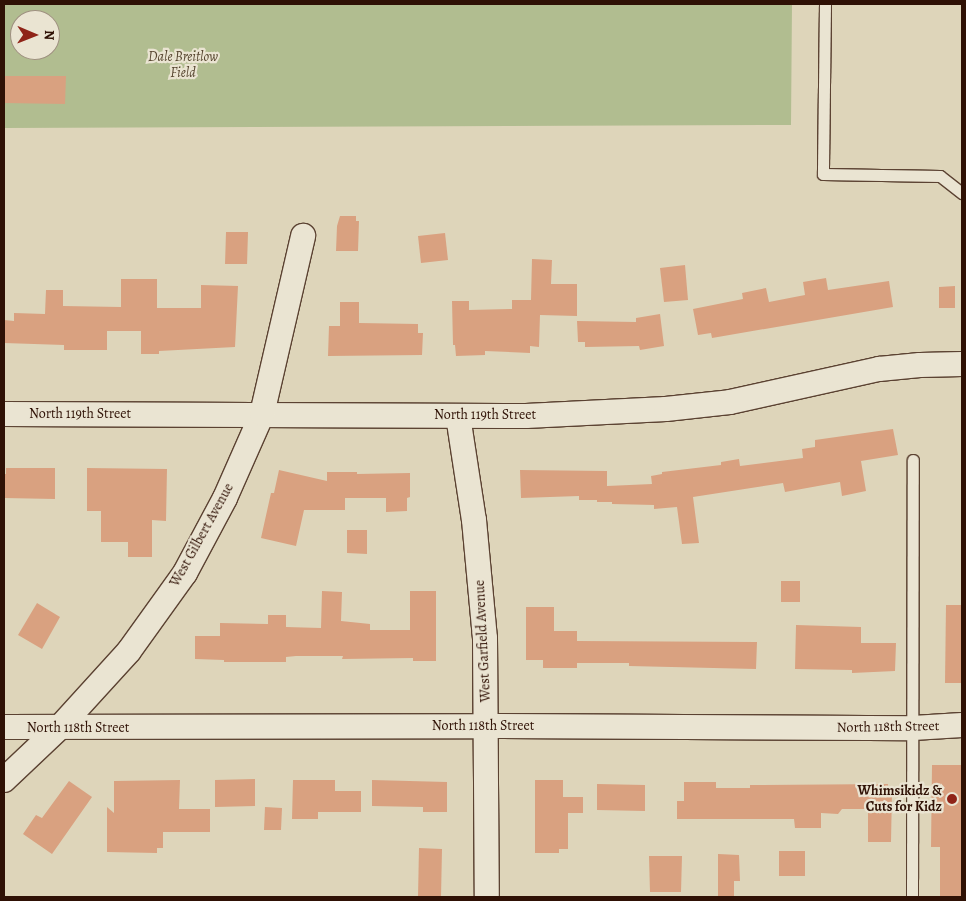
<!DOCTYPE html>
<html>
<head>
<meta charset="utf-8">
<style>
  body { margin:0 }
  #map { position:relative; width:966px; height:901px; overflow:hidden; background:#ded5ba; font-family:Alegreya,serif }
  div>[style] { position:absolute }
  .green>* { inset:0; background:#b1bd90 }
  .building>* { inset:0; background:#d9a180 }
  .roads { filter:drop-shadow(1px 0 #5b4232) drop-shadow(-1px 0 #5b4232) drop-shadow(0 1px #5b4232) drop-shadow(0 -1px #5b4232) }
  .service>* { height:11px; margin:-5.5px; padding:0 5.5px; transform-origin:5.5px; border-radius:5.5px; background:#eae4d2 }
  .minor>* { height:24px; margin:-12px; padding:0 12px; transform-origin:12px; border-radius:12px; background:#eae4d2 }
  .dots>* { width:14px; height:14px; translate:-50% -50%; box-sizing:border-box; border:2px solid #eae4d2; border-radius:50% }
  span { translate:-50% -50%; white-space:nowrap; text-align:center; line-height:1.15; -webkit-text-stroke:4.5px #eae4d2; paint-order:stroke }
  .park-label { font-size:14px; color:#56452f; font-style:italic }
  .street-label { font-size:14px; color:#2f1105 }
  .poi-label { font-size:14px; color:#2f1105; font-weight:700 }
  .right { translate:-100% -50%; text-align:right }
  .frame { position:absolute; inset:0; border:5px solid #2f1105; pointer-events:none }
  .north { position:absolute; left:10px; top:10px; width:50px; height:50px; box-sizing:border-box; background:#eae4d2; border:1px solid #9f9080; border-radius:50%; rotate:91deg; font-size:14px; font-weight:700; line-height:20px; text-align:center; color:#2f1105 }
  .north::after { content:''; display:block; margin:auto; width:18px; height:22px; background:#8f2418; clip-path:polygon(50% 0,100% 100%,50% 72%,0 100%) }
</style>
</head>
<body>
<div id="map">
  <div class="green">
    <i style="clip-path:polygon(evenodd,4px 4px,792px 4px,791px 125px,4px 128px,4px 4px,20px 20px,50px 20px,50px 50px,20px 50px,20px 20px)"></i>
  </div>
  <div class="building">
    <i style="clip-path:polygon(4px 76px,66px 76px,65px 104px,4px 103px)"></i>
    <i style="clip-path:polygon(340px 216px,356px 216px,356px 221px,359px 221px,358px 251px,336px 251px,337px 226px)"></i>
    <i style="clip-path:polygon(226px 232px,248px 232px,247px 264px,225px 264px)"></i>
    <i style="clip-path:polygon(445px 233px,448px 260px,421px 263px,418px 236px)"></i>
    <i style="clip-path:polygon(532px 259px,552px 260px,551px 284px,577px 284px,577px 316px,540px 315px,539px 347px,530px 346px,530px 353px,485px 351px,485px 355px,456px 356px,455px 345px,453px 345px,452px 301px,469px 301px,469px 310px,512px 309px,512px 300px,531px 300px)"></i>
    <i style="clip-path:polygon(685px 265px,688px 300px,664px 302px,660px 268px)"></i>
    <i style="clip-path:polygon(826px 278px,828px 290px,889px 281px,893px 307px,712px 338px,711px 333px,698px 335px,693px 309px,743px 299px,742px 293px,766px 288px,769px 302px,805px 295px,803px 282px)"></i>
    <i style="clip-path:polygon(121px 279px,157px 279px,157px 308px,201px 308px,201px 285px,238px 286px,235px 347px,159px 351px,159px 354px,141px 354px,141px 331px,107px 331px,107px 350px,64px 350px,64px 345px,4px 343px,4px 320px,14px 321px,14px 313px,45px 314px,46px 290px,63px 290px,63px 306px,121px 307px)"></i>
    <i style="clip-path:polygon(955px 286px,955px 308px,939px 308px,939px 287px)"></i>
    <i style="clip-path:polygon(340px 302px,359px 302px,359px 323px,418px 324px,418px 333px,423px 333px,422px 355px,328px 356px,329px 326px,340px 326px)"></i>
    <i style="clip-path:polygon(660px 314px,664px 346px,640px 350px,639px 346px,585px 347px,585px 342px,578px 342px,577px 321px,636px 322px,636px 318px)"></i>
    <i style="clip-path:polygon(893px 429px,898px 455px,861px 461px,866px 491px,842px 496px,840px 482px,785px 492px,783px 483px,693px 497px,699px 543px,682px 544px,677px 507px,654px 509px,654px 505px,612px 504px,612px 502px,597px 502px,597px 500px,579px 500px,579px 496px,521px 498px,520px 470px,607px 471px,607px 486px,652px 484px,651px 476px,662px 474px,662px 472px,721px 465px,721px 462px,739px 459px,740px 466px,803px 458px,802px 449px,815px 447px,815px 440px)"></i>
    <i style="clip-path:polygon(6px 468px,55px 468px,55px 499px,4px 498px,4px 474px,6px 474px)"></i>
    <i style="clip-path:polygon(87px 468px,167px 469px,166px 521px,152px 520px,152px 557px,128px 557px,128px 542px,101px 542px,101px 511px,87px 511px)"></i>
    <i style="clip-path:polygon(279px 470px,327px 481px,327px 472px,357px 472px,357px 474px,410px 473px,410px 497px,407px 498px,407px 511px,386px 512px,386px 498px,345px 498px,345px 510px,304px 510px,296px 546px,261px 538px,271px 493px,274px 493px)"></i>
    <i style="clip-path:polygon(347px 530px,367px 530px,367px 554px,347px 553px)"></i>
    <i style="clip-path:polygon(781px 581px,800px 581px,800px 602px,781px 602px)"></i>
    <i style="clip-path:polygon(322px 591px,342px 592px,341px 621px,370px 624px,370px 630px,410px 630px,410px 591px,436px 591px,436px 661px,413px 661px,413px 658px,342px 659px,343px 656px,296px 656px,286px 657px,286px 662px,224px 662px,224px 660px,195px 659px,195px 636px,220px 636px,220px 623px,268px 624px,268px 615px,286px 615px,286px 627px,321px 628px)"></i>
    <i style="clip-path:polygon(37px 603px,60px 617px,42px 649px,18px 635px)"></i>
    <i style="clip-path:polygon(946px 605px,962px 605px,962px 683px,945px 683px)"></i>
    <i style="clip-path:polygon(526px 607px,554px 607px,554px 631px,577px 631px,577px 641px,757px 642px,756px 669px,629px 666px,629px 663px,577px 663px,577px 668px,543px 668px,543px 660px,526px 660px)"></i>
    <i style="clip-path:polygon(796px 625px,861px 627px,861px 643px,896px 643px,895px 671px,852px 673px,852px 670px,795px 669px)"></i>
    <i style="clip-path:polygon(932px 765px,962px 765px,962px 897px,940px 897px,940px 847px,931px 847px)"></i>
    <i style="clip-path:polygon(255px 779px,255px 806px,215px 807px,215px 780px)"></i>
    <i style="clip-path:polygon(180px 780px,179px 809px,210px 809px,210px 832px,163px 832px,163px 848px,157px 848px,157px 853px,107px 852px,107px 807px,114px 813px,114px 781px)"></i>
    <i style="clip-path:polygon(293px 780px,335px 780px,335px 791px,361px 791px,361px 812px,318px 812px,318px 819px,292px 819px)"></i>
    <i style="clip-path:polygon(372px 780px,447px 782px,447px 812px,423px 812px,423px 807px,372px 806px)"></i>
    <i style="clip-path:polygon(535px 780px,563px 780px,563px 797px,583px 797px,583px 813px,568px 813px,568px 849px,559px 849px,559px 853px,535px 853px)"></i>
    <i style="clip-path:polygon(69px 781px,92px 797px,52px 854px,23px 834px,36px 815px,42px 818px)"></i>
    <i style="clip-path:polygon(684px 782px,716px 782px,716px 788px,750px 788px,750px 785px,888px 784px,887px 790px,892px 790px,891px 842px,868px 842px,868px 809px,842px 809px,838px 814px,821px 813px,821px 828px,795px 828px,794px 819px,677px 819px,677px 801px,684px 801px)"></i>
    <i style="clip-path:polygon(597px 784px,645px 785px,645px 811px,597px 810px)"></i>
    <i style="clip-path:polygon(265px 807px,282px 808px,281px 830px,264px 830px)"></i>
    <i style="clip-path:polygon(419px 848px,442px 849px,441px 897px,418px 897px)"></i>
    <i style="clip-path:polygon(779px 851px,805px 851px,805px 876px,779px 876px)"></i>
    <i style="clip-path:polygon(718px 854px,739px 855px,740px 881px,734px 881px,734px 897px,718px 897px)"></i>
    <i style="clip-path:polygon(649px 856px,682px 856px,681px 892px,650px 892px)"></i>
  </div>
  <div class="roads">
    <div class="service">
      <i style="left:825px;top:4px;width:170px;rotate:90.7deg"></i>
      <i style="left:823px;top:174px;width:117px;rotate:1deg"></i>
      <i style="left:940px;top:176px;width:28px;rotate:38deg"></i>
      <i style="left:912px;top:897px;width:437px;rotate:-89.9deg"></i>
    </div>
    <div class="minor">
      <i style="left:4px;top:414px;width:522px;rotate:0.22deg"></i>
      <i style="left:526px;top:416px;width:140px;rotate:-2.9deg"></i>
      <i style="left:666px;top:409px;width:64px;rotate:-6.2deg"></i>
      <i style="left:730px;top:402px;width:153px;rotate:-12.5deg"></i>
      <i style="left:879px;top:369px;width:41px;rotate:-5.6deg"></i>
      <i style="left:920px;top:365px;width:42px;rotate:-1.4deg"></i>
      <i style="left:458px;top:416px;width:105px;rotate:81.3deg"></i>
      <i style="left:474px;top:520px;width:119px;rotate:84.7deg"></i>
      <i style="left:485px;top:638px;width:259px;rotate:89.6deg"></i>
      <i style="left:4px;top:727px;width:483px;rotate:-0.1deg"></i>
      <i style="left:487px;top:726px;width:426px;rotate:0.3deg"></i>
      <i style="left:913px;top:728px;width:49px;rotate:-3.5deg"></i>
      <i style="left:4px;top:780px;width:76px;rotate:-43.4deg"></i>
      <i style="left:59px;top:728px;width:104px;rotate:-47.7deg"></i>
      <i style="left:129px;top:651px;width:96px;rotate:-54.3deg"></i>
      <i style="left:185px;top:573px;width:85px;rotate:-61.9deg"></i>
      <i style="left:225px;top:498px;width:92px;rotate:-66.2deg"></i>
      <i style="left:262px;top:414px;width:183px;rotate:-77deg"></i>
    </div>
  </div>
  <div class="dots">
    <i style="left:952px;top:799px;background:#8f2418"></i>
  </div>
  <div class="park-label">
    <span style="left:183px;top:65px">Dale Breitlow<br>Field</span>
  </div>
  <div class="street-label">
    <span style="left:80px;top:414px">North 119th Street</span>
    <span style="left:485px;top:415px">North 119th Street</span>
    <span style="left:202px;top:535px;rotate:-61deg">West Gilbert Avenue</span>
    <span style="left:483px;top:641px;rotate:-93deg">West Garfield Avenue</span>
    <span style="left:483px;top:726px">North 118th Street</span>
    <span style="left:888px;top:727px;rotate:-1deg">North 118th Street</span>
    <span style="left:78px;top:728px">North 118th Street</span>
  </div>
  <div class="poi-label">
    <span class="right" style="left:942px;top:799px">Whimsikidz &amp;<br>Cuts for Kidz</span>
  </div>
  <div class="frame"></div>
  <div class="north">N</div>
</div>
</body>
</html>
